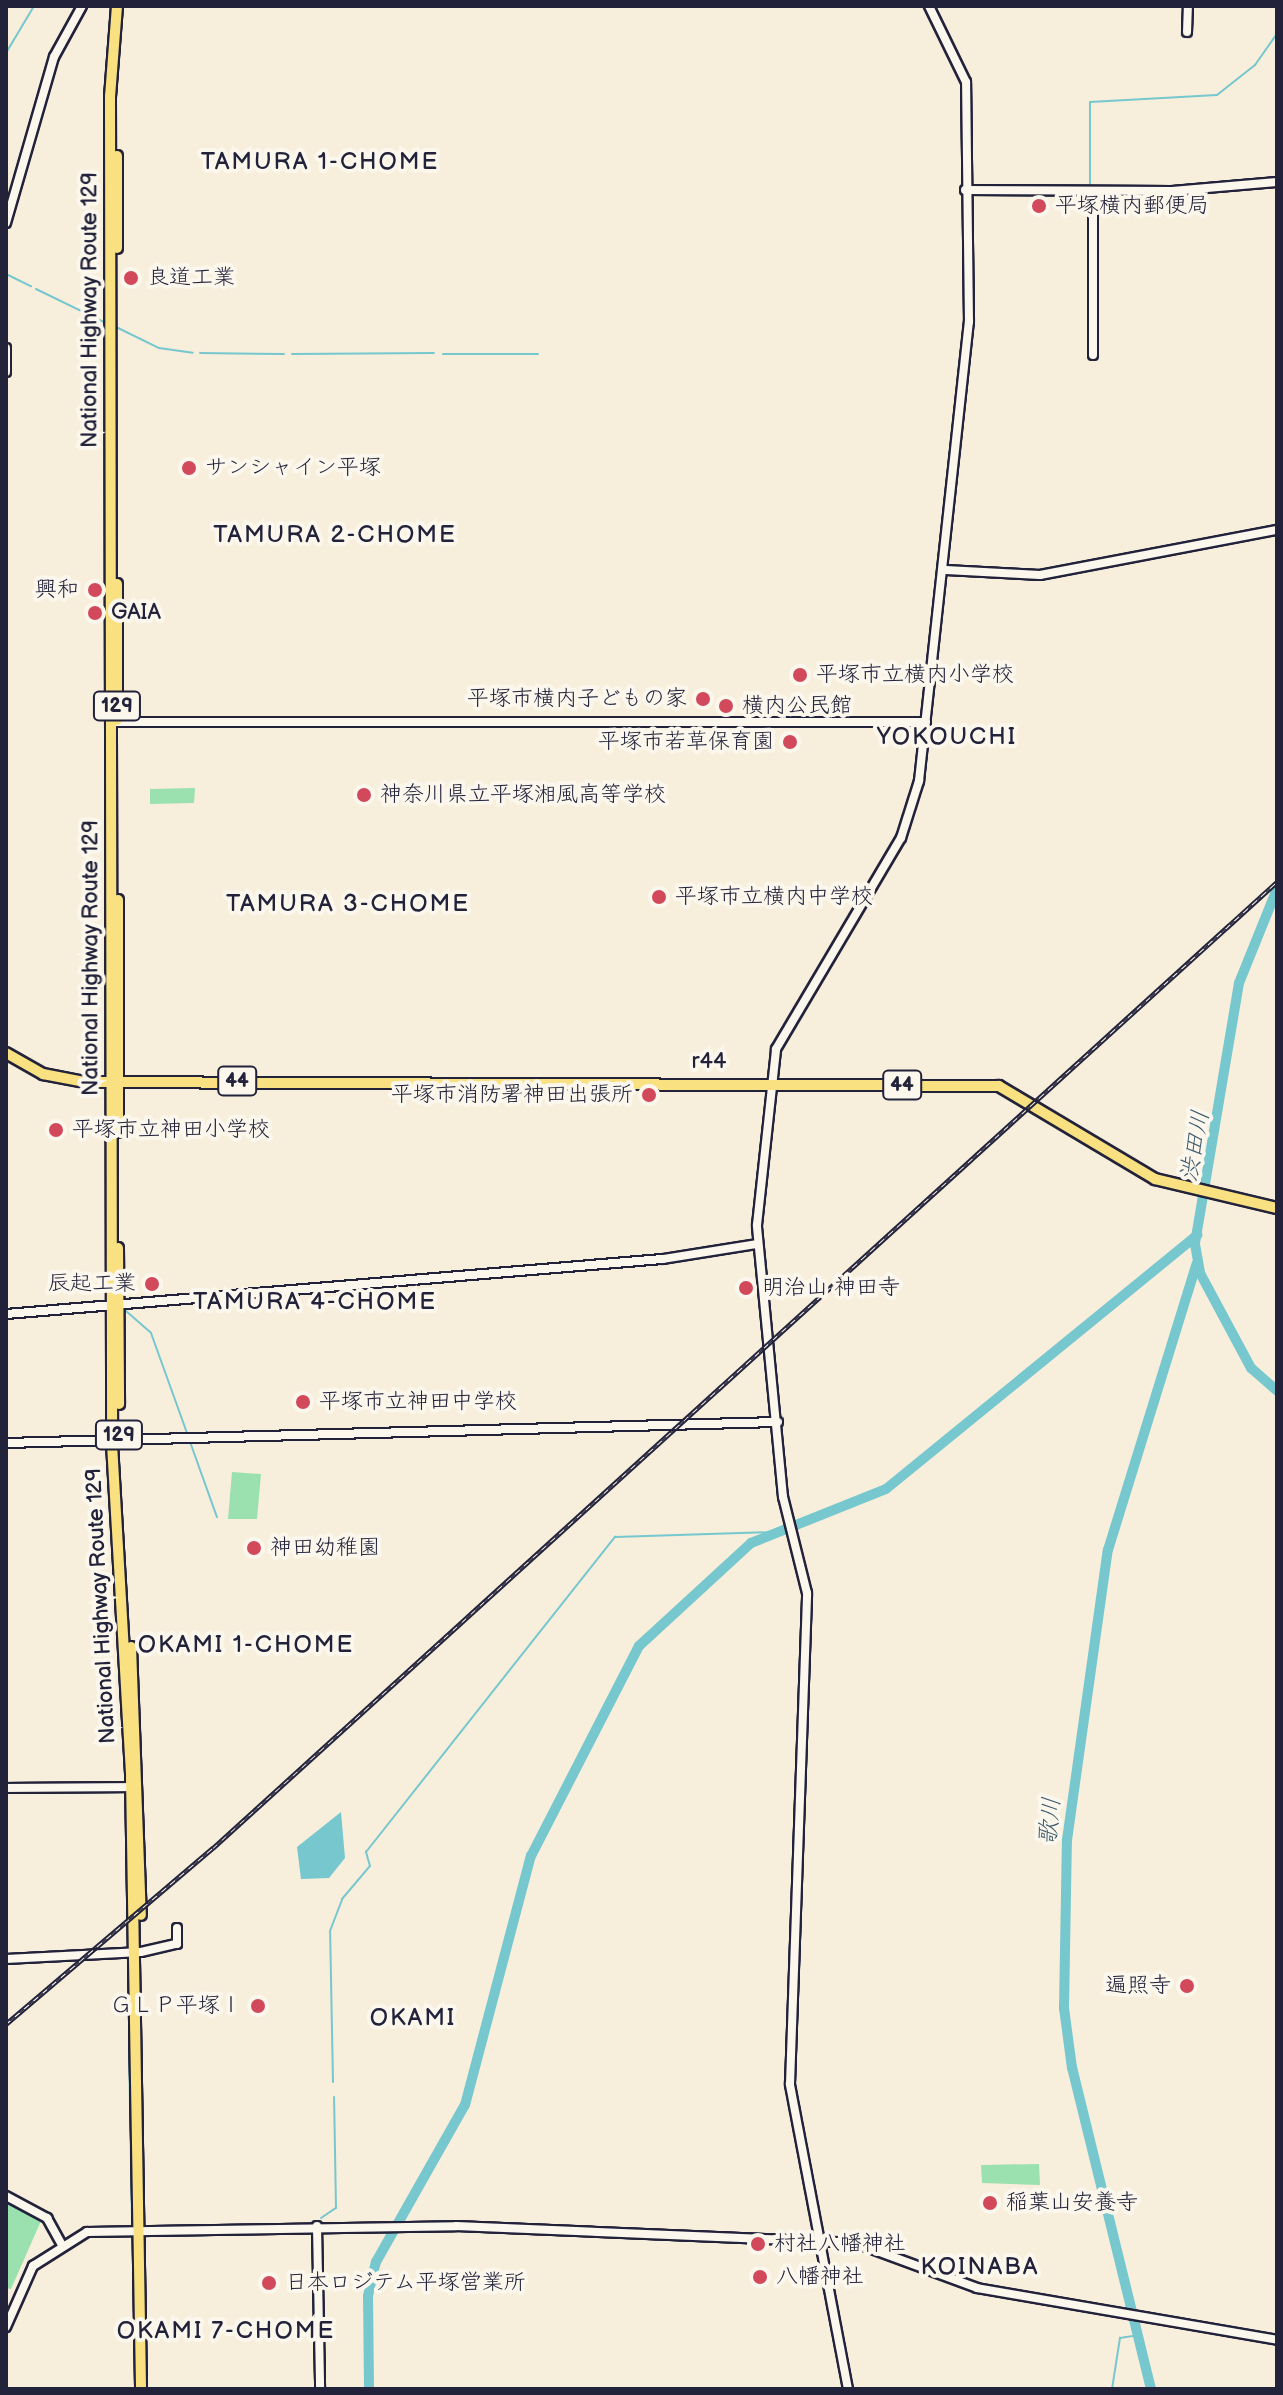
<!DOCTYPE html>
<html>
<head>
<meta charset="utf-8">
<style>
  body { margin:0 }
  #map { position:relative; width:1283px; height:2395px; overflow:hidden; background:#f8eedc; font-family:"Balsamiq Sans","Klee One",sans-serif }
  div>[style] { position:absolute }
  .green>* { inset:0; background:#9ae1af }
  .water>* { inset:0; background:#76c7ce }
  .stream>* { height:2px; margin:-1px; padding:0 1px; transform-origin:1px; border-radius:1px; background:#76c7ce }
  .river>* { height:10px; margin:-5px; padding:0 5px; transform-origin:5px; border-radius:5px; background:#76c7ce }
  .roads { filter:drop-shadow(2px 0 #22223b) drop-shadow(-2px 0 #22223b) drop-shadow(0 2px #22223b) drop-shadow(0 -2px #22223b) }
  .tertiary>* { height:8px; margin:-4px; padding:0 4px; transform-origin:4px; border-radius:4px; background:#fbf7ec }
  .primary>* { height:10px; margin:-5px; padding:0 5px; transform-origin:5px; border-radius:5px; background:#f9e181 }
  .trunk>* { height:10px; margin:-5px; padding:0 5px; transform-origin:5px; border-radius:5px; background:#f9e181 }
  .rail>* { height:5px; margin-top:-2.5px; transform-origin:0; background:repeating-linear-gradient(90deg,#fbf7ec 0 6px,#22223b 0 12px); box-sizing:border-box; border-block:2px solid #22223b }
  .dots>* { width:22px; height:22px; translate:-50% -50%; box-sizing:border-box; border:4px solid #fbf7ec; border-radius:50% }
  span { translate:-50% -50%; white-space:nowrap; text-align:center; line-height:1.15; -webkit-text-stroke:8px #fbf7ec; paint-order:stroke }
  .shield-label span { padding:2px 6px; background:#fbf7ec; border:2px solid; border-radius:6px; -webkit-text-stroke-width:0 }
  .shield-label { font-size:20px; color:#22223b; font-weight:700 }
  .poi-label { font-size:22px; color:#22223b }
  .left { translate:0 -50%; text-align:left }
  .right { translate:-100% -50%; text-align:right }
  .street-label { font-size:22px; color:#22223b }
  .neighbourhood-label { font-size:24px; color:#22223b; letter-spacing:2px }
  .water-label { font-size:24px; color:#3f5c6e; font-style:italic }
  .frame { position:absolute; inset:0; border:8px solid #22223b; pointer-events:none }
</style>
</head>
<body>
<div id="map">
  <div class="green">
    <i style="clip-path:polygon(195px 788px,194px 803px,150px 804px,150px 789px)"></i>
    <i style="clip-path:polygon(232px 1472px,261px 1474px,257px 1519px,228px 1519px)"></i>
    <i style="clip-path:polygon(1039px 2164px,1040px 2185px,982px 2183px,981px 2165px)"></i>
    <i style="clip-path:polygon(6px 2203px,41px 2221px,11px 2289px,6px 2288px)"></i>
  </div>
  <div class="water">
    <i style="clip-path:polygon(341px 1812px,345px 1858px,329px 1878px,301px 1879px,297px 1847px)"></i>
  </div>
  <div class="stream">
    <i style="left:6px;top:53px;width:55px;rotate:-59.2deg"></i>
    <i style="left:1090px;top:189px;width:87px;rotate:-90deg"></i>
    <i style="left:1090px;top:102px;width:127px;rotate:-3.2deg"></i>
    <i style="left:1217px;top:95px;width:48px;rotate:-38.3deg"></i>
    <i style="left:1255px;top:65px;width:39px;rotate:-55deg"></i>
    <i style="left:6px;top:274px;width:28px;rotate:26deg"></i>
    <i style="left:36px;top:289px;width:78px;rotate:25.9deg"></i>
    <i style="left:116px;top:327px;width:48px;rotate:26deg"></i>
    <i style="left:159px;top:348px;width:34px;rotate:8deg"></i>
    <i style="left:200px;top:353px;width:84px;rotate:0.7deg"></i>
    <i style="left:292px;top:354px;width:142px;rotate:-0.4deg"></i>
    <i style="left:443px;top:354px;width:95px"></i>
    <i style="left:126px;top:1311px;width:33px;rotate:41deg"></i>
    <i style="left:151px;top:1333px;width:106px;rotate:70.2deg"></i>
    <i style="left:189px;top:1439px;width:83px;rotate:70.3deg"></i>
    <i style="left:129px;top:2049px;width:172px;rotate:89deg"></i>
    <i style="left:333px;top:2082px;width:151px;rotate:-91.1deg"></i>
    <i style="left:330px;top:1931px;width:34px;rotate:-69deg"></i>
    <i style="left:342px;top:1899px;width:43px;rotate:-49.7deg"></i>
    <i style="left:370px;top:1866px;width:15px;rotate:-106deg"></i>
    <i style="left:366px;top:1852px;width:402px;rotate:-51.7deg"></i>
    <i style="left:615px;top:1537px;width:162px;rotate:-1.8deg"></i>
    <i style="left:321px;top:2218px;width:18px;rotate:-34deg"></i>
    <i style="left:336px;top:2208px;width:111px;rotate:-91deg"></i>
    <i style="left:1112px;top:2389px;width:52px;rotate:-81.1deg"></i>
    <i style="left:1120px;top:2338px;width:20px;rotate:-9deg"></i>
  </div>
  <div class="river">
    <i style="left:1277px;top:889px;width:101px;rotate:112deg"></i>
    <i style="left:1239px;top:983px;width:265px;rotate:99.6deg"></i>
    <i style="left:1195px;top:1244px;width:29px;rotate:80deg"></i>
    <i style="left:1200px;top:1273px;width:108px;rotate:61.8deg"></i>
    <i style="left:1251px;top:1368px;width:35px;rotate:41deg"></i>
    <i style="left:369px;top:2389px;width:93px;rotate:-90.6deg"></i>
    <i style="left:368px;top:2296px;width:35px;rotate:-77deg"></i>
    <i style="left:376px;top:2262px;width:180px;rotate:-60.5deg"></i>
    <i style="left:465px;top:2105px;width:258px;rotate:-75.2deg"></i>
    <i style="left:531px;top:1856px;width:236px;rotate:-62.8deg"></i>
    <i style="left:639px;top:1646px;width:152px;rotate:-42.6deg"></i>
    <i style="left:751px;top:1543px;width:145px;rotate:-21.8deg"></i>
    <i style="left:886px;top:1489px;width:402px;rotate:-39.2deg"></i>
    <i style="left:1151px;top:2389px;width:331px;rotate:-103.8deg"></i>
    <i style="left:1072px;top:2068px;width:61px;rotate:-97.6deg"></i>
    <i style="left:1064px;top:2008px;width:168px;rotate:-89deg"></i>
    <i style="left:1067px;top:1840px;width:293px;rotate:-82deg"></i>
    <i style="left:1108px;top:1550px;width:300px;rotate:-72.8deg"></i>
  </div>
  <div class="roads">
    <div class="tertiary">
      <i style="left:1187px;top:32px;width:26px;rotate:-88deg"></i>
      <i style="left:965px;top:190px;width:207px;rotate:0.3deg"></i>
      <i style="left:1172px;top:191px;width:105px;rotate:-4.9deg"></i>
      <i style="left:1093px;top:191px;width:164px;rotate:90deg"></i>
      <i style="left:6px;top:223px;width:173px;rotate:-73.9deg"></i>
      <i style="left:54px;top:57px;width:58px;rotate:-61.2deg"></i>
      <i style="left:6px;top:348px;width:24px;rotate:90deg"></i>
      <i style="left:946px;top:570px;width:94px;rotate:3deg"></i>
      <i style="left:1040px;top:575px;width:241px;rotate:-10.8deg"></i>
      <i style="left:111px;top:722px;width:815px"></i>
      <i style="left:6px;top:1314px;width:659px;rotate:-4.79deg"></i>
      <i style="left:663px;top:1259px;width:95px;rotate:-9.1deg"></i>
      <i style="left:6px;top:1443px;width:772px;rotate:-1.56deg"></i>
      <i style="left:6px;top:1788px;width:131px;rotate:-0.4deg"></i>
      <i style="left:6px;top:1959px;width:135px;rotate:-3deg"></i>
      <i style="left:141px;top:1952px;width:37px;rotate:-13deg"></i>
      <i style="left:177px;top:1944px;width:16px;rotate:-90deg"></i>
      <i style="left:6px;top:2196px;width:47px;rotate:28.2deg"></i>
      <i style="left:47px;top:2218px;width:29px;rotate:61deg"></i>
      <i style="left:317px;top:2226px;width:163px;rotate:88.9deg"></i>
      <i style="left:6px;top:2327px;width:67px;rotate:-66.1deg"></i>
      <i style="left:33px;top:2266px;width:64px;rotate:-32.2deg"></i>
      <i style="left:87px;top:2232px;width:369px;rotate:-0.9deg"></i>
      <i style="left:456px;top:2226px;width:399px;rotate:2.4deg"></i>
      <i style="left:855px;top:2243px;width:130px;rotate:20.2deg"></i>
      <i style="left:977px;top:2288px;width:304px;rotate:9.8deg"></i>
      <i style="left:848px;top:2389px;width:310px;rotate:-100.8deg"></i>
      <i style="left:790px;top:2084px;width:491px;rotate:-88deg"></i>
      <i style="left:807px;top:1593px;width:99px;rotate:-104deg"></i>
      <i style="left:783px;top:1497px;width:273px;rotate:-95.5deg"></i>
      <i style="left:757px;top:1225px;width:177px;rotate:-83.8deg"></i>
      <i style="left:776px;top:1049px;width:245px;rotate:-59.4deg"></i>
      <i style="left:901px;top:838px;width:60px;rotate:-72.5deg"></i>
      <i style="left:919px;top:781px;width:462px;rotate:-83.8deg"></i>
      <i style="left:969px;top:322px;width:240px;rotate:-90.7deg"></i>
      <i style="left:966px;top:82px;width:85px;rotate:-116deg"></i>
    </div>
    <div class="primary">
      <i style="left:6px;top:1053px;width:43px;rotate:29.6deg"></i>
      <i style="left:43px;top:1074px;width:43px;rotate:10.8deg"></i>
      <i style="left:85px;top:1082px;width:914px;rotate:0.25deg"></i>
      <i style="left:999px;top:1086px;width:182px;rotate:30.8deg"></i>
      <i style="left:1155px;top:1179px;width:125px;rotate:13.4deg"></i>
    </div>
    <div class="trunk">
      <i style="left:117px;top:6px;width:90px;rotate:94.4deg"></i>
      <i style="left:110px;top:96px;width:1348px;rotate:89.91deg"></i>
      <i style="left:112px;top:1444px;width:334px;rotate:86.7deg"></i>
      <i style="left:131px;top:1777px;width:612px;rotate:89.06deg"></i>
      <i style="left:117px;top:248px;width:92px;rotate:-90deg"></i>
      <i style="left:117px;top:584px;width:136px;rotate:90deg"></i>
      <i style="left:118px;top:900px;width:232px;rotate:90deg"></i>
      <i style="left:118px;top:1248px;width:156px;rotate:89.6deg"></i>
      <i style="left:131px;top:1647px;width:268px;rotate:87.9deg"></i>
    </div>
  </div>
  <div class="rail">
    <i style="left:6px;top:2024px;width:272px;rotate:-40.4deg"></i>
    <i style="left:213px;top:1848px;width:1437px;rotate:-42.24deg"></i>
  </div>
  <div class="dots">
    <i style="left:1039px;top:206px;background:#d1495b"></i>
    <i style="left:131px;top:278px;background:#d1495b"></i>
    <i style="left:189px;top:468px;background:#d1495b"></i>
    <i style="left:95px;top:590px;background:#d1495b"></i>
    <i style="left:95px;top:613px;background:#d1495b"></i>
    <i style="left:800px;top:675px;background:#d1495b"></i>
    <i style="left:703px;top:699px;background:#d1495b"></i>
    <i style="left:726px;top:706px;background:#d1495b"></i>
    <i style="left:790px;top:742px;background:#d1495b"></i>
    <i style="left:364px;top:795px;background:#d1495b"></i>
    <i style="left:659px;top:897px;background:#d1495b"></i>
    <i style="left:649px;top:1095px;background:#d1495b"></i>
    <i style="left:56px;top:1130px;background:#d1495b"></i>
    <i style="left:152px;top:1284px;background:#d1495b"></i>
    <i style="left:746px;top:1288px;background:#d1495b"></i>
    <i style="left:303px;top:1402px;background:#d1495b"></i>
    <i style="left:254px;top:1548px;background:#d1495b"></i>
    <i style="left:1187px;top:1986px;background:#d1495b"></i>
    <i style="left:258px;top:2006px;background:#d1495b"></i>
    <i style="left:990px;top:2203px;background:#d1495b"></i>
    <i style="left:758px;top:2244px;background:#d1495b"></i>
    <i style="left:760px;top:2277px;background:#d1495b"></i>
    <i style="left:269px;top:2283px;background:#d1495b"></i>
  </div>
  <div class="shield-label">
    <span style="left:117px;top:706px">129</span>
    <span style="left:237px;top:1081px">44</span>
    <span style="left:902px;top:1085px">44</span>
    <span style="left:119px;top:1435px">129</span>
  </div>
  <div class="poi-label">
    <span class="left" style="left:1055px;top:206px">平塚横内郵便局</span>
    <span class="left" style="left:147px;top:278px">良道工業</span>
    <span class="left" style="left:205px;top:468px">サンシャイン平塚</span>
    <span class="right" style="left:79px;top:590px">興和</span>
    <span class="left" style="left:111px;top:613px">GAIA</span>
    <span class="left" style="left:816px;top:675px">平塚市立横内小学校</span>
    <span class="right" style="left:687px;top:699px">平塚市横内子どもの家</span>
    <span class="left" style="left:742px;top:706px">横内公民館</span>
    <span class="right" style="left:774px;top:742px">平塚市若草保育園</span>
    <span class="left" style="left:380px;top:795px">神奈川県立平塚湘風高等学校</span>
    <span class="left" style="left:675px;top:897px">平塚市立横内中学校</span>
    <span class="right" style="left:633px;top:1095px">平塚市消防署神田出張所</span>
    <span class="left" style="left:72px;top:1130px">平塚市立神田小学校</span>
    <span class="right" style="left:136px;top:1284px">辰起工業</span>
    <span class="left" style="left:762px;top:1288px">明治山 神田寺</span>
    <span class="left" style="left:319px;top:1402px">平塚市立神田中学校</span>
    <span class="left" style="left:270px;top:1548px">神田幼稚園</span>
    <span class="right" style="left:1171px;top:1986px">遍照寺</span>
    <span class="right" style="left:242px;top:2006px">ＧＬＰ平塚Ⅰ</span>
    <span class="left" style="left:1006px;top:2203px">稲葉山安養寺</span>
    <span class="left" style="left:774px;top:2244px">村社八幡神社</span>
    <span class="left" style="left:776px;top:2277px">八幡神社</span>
    <span class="left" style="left:285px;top:2283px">日本ロジテム平塚営業所</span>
  </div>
  <div class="street-label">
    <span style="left:90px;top:310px;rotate:-90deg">National Highway Route 129</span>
    <span style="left:91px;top:958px;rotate:-90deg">National Highway Route 129</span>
    <span style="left:709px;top:1062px">r44</span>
    <span style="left:101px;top:1606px;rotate:-93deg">National Highway Route 129</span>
  </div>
  <div class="neighbourhood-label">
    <span style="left:320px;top:162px">TAMURA 1-CHOME</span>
    <span style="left:335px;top:535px">TAMURA 2-CHOME</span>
    <span style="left:947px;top:737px">YOKOUCHI</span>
    <span style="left:348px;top:904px">TAMURA 3-CHOME</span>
    <span style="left:315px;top:1302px">TAMURA 4-CHOME</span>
    <span style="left:246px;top:1645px">OKAMI 1-CHOME</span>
    <span style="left:413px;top:2018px">OKAMI</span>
    <span style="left:980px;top:2267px">KOINABA</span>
    <span style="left:226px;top:2331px">OKAMI 7-CHOME</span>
  </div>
  <div class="water-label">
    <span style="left:1195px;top:1146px;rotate:-80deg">渋田川</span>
    <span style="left:1050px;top:1821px;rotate:-85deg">歌川</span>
  </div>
  <div class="frame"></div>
</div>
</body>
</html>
